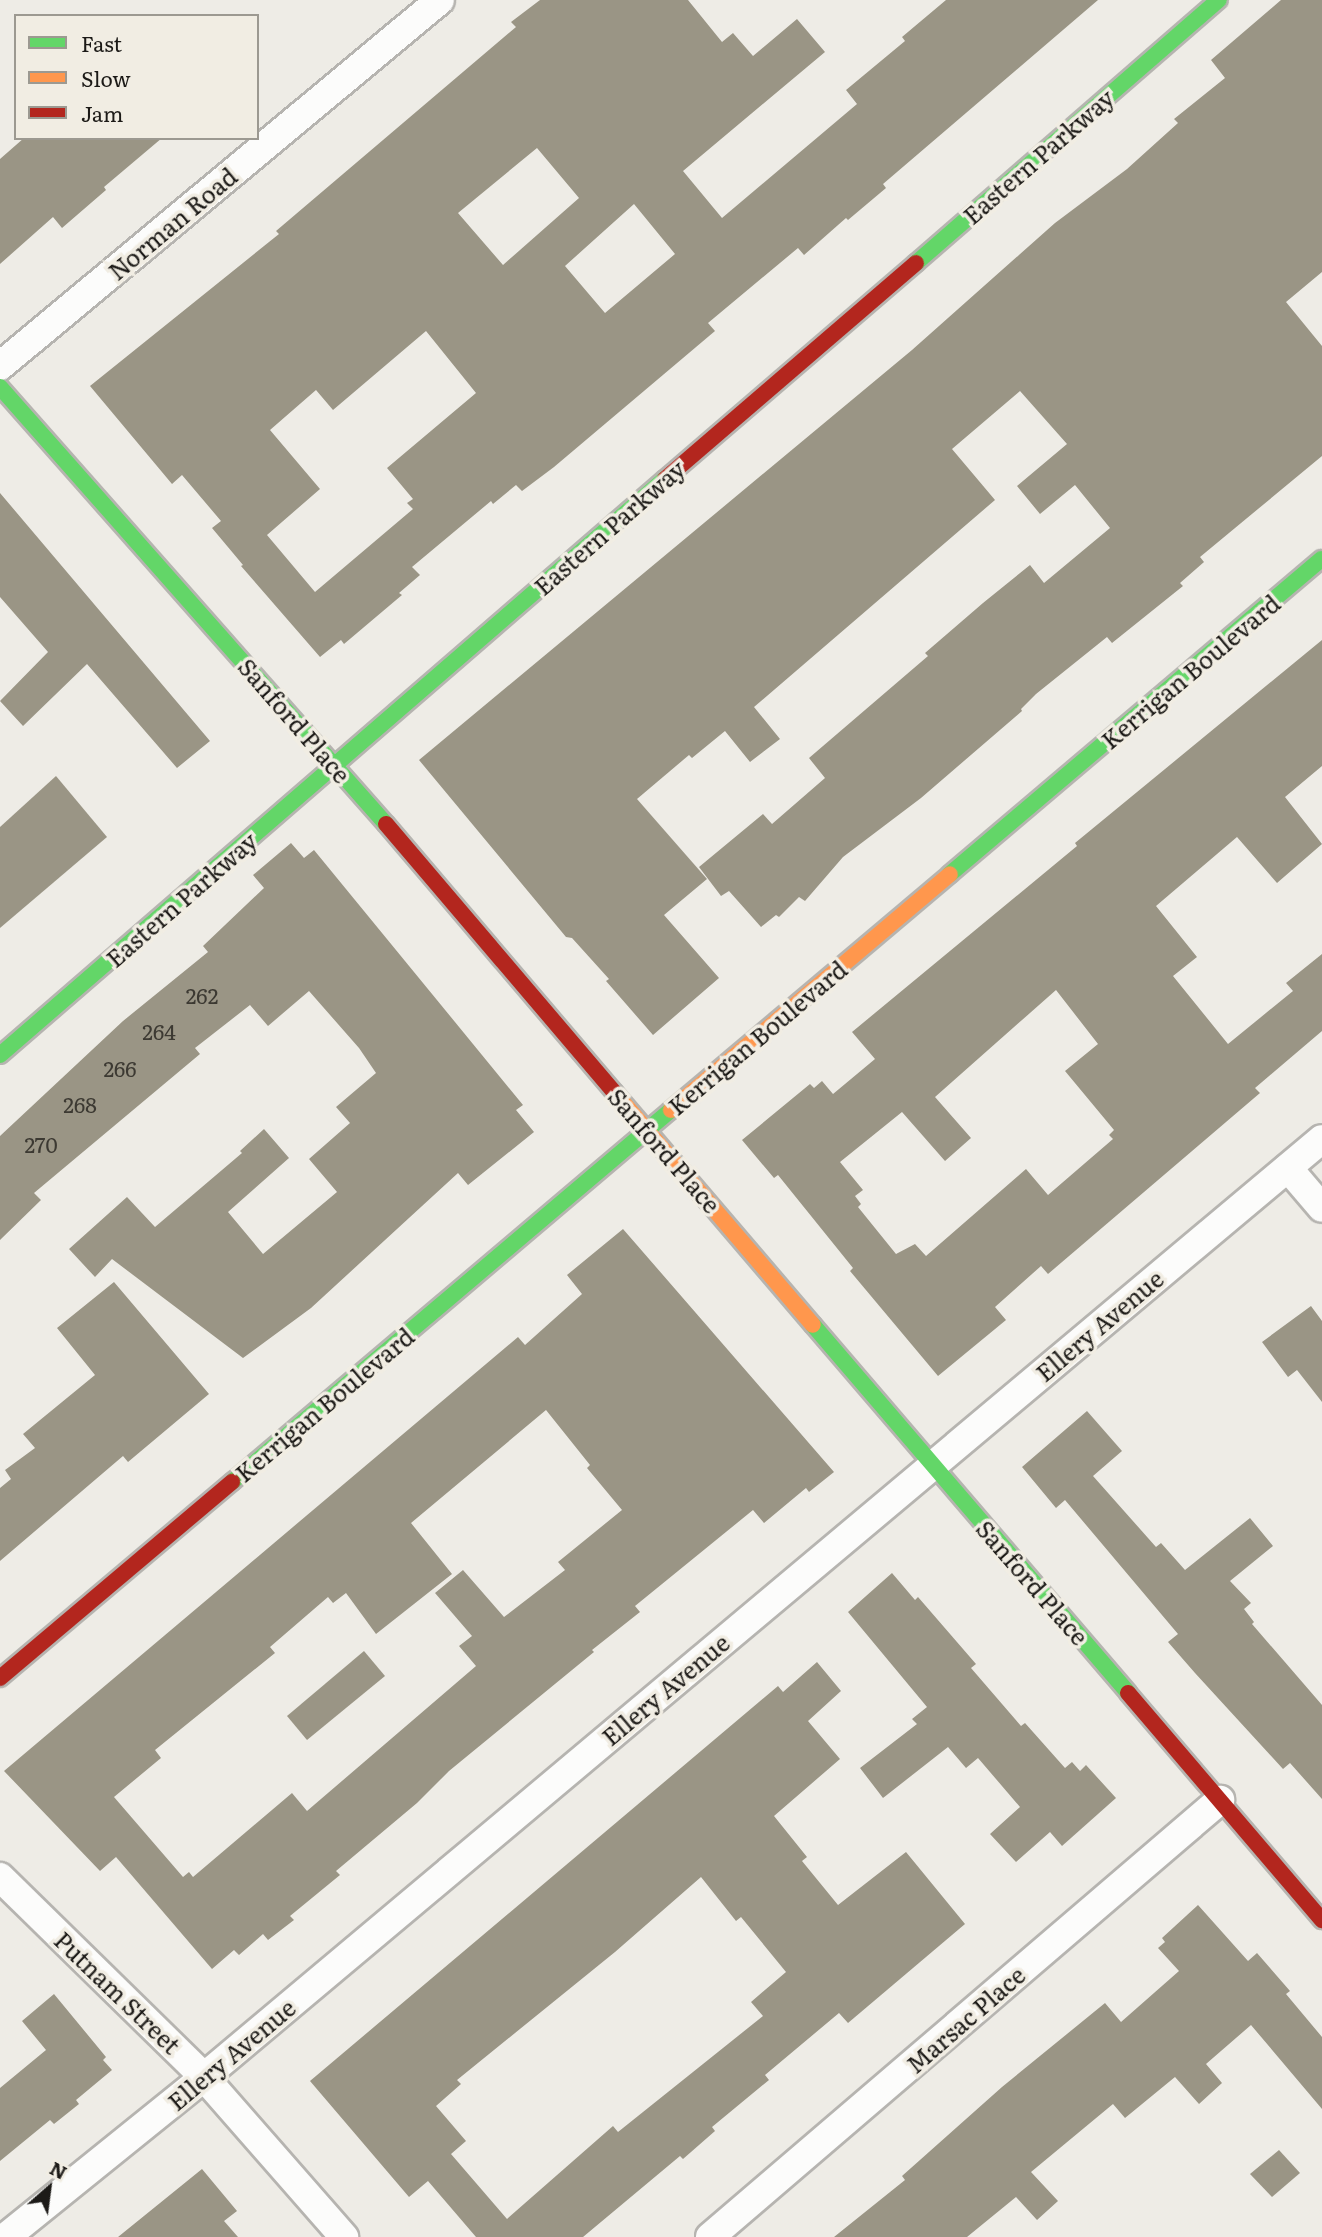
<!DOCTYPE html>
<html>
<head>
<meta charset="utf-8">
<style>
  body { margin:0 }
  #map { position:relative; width:1322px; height:2237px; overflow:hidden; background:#eeece6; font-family:Literata,serif }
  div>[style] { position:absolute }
  .building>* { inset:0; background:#9a9585 }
  .roads { filter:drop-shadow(2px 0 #b6b4b0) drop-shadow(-2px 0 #b6b4b0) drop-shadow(0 2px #b6b4b0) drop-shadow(0 -2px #b6b4b0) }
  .street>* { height:28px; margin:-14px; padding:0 14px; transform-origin:14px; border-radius:14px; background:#fcfcfb }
  .fast>* { height:16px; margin:-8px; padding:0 8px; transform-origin:8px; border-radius:8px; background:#63d668 }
  .slow>* { height:16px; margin:-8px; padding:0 8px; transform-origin:8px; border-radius:8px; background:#ff974d }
  .jam>* { height:16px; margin:-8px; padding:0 8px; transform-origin:8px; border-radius:8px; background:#b3261e }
  span { translate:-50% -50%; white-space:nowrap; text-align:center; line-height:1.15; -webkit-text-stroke:7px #f1ede3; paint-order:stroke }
  .number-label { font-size:21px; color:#3c3932 }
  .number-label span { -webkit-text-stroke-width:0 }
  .street-label { font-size:24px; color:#1c1a17 }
  .legend { position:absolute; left:14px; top:14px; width:245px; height:126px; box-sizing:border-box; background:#f1ede3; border:2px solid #9c9991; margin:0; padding:9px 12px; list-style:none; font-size:21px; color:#1c1a17 }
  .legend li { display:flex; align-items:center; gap:14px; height:35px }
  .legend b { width:35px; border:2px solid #9c9991 }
  .north { position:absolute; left:14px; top:2153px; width:70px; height:70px; -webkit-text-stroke:5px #f1ede3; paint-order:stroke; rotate:28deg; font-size:19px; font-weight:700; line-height:28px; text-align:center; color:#1c1a17 }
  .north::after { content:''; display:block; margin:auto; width:24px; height:32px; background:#1c1a17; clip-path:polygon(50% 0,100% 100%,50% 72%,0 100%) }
</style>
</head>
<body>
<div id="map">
  <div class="building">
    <i style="clip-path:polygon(evenodd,540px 0,688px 0,722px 42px,733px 33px,753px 56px,797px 19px,825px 52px,683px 171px,722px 218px,857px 104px,846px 90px,905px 41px,902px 37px,946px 0,1098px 0,883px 184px,886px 188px,848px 220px,846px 218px,804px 255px,798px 248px,708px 323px,715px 331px,554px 467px,522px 491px,516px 485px,493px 504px,491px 501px,412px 567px,420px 575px,399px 593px,402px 595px,344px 644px,341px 640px,320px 657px,241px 566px,243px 565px,212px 528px,221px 521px,182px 475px,172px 484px,90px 386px,279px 234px,276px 231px,516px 27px,511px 22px,540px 0,537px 148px,579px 198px,503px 265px,458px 213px,537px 148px,540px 0,634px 204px,675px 254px,605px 313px,565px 266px,634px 204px,540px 0,426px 331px,476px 393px,387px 468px,413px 499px,407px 503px,413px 509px,315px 592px,267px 535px,320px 489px,270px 430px,316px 390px,333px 410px,426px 331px)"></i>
    <i style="clip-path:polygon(1281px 0,1322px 0,1322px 272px,1286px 302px,1322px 346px,1322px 456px,1200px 557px,1204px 562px,1180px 583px,1183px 586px,1112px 643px,1107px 637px,1036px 694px,1021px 709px,1022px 711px,921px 798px,843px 857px,805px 901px,799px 897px,779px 917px,776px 915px,761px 927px,729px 891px,721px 896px,699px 867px,763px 814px,772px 824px,825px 778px,809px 758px,928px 656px,925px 653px,983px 603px,1030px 565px,1044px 583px,1110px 528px,1075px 485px,1040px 514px,1017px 486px,1067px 444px,1020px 391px,952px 449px,995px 500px,754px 707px,780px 739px,750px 762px,725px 731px,692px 758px,689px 755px,637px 799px,707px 879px,664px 915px,719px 978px,653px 1035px,606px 981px,609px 979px,572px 938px,566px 937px,419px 760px,912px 350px,1055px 223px,1127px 169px,1178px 123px,1174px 119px,1225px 78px,1211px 60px)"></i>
    <i style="clip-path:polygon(24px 138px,162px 138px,104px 187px,106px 190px,62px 228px,53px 217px,0 264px,0 159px)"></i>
    <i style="clip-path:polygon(0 493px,210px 741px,177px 768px,87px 664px,23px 726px,0 701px,48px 652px,0 597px)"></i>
    <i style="clip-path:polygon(evenodd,1322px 640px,1322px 766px,1285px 797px,1322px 844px,1277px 883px,1237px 837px,1156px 906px,1197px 957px,1173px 976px,1228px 1044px,1293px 991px,1286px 983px,1322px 954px,1322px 1031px,1255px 1088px,1260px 1093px,1048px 1274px,1041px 1266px,995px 1307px,1006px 1320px,938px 1376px,850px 1271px,853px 1268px,778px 1175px,774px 1178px,742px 1140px,810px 1084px,814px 1088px,822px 1081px,833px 1094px,875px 1059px,852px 1032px,1077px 846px,1075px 843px,1322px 640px,1056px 990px,1098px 1044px,1065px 1071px,1114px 1130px,1109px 1135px,1113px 1139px,1048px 1195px,1026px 1169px,926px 1256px,915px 1244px,896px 1254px,858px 1207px,861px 1204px,855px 1196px,863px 1190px,840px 1162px,902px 1112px,945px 1161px,971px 1138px,935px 1097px,1056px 990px)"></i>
    <i style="clip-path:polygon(56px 776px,107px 837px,0 928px,0 827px)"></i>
    <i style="clip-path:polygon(291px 843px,304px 858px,314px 850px,523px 1105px,516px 1110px,534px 1132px,468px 1185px,458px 1173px,311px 1308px,243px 1358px,112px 1259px,95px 1277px,69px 1249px,127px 1197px,155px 1227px,242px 1153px,240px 1151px,264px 1129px,289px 1158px,228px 1212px,263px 1254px,337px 1192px,309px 1159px,350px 1123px,336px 1107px,376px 1073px,359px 1048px,309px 991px,268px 1026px,250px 1005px,195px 1048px,200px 1054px,34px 1193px,41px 1200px,0 1240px,0 1136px,123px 1021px,208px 952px,203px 946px,264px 888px,253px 875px)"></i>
    <i style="clip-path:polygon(evenodd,623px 1229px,834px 1472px,809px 1492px,806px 1488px,764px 1523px,753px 1510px,635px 1606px,640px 1612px,592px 1650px,594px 1652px,449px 1771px,417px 1803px,336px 1871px,340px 1875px,290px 1916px,294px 1920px,268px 1940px,263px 1934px,239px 1955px,234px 1950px,212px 1969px,116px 1857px,100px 1871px,4px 1771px,518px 1337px,525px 1345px,582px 1294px,567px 1275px,623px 1229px,546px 1410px,590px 1465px,587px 1468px,622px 1510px,558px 1562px,565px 1570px,504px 1617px,463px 1570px,435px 1593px,472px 1636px,459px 1646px,476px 1666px,307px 1811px,292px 1793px,193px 1877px,189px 1872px,183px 1877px,114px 1797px,161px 1758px,155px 1750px,275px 1653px,270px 1647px,328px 1597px,333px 1603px,346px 1593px,376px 1634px,452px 1574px,411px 1523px,546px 1410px)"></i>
    <i style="clip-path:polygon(114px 1282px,209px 1394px,128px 1462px,123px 1456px,0 1561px,0 1488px,11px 1479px,5px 1470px,35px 1448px,23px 1434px,95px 1375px,57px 1328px)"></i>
    <i style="clip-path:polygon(1311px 1306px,1322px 1321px,1322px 1402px,1297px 1370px,1288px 1377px,1262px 1342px)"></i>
    <i style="clip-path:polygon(1087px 1411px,1122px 1451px,1093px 1476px,1156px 1547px,1161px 1543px,1185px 1570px,1250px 1518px,1273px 1546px,1230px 1581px,1251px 1603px,1244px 1609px,1254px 1622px,1252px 1624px,1322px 1705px,1322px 1799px,1290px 1763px,1283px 1769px,1195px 1673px,1168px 1642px,1178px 1634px,1065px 1500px,1056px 1508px,1022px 1467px)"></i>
    <i style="clip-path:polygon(892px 1573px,915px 1600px,918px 1597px,976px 1664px,971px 1668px,1021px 1726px,1025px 1723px,1065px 1768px,1072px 1762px,1080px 1771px,1086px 1765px,1116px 1798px,1062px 1846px,1050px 1832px,1016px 1862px,990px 1834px,1020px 1807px,978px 1758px,966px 1768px,948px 1747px,883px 1798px,860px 1768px,917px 1724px,912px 1719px,927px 1707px,848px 1612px)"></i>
    <i style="clip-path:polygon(364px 1651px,385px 1676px,307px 1740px,287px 1716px)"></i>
    <i style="clip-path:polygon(evenodd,817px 1662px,841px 1691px,808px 1721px,840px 1759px,774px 1816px,807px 1857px,802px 1861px,838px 1905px,906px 1852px,965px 1924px,848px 2023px,839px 2013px,765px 2075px,769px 2080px,712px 2127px,715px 2131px,683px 2159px,680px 2156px,583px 2237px,476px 2237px,428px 2181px,409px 2197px,310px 2081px,778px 1686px,783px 1692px,817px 1662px,701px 1877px,736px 1921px,741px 1917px,786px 1972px,751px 2002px,763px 2016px,618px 2132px,613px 2126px,507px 2219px,451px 2154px,466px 2141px,436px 2106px,461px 2084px,457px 2080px,615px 1952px,701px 1877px)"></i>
    <i style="clip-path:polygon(1198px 1905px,1248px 1961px,1257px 1953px,1290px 1991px,1286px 1994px,1322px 2037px,1322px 2109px,1251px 2025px,1206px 2064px,1222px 2083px,1199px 2104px,1175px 2077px,1125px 2118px,1113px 2104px,1031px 2172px,1058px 2201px,1037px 2220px,1016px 2197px,967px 2237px,834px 2237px,905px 2180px,902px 2176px,1002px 2087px,1105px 2003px,1121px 2022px,1179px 1971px,1158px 1948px,1165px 1942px,1162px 1938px)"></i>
    <i style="clip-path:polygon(54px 1994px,106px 2057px,103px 2060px,112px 2070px,76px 2100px,79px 2104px,54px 2124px,50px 2120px,0 2161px,0 2088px,46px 2050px,22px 2021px)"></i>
    <i style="clip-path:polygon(1279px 2150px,1300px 2173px,1272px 2197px,1250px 2174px)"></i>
    <i style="clip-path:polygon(202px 2169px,237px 2211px,224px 2221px,238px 2237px,118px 2237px)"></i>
  </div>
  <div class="roads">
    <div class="street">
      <i style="left:0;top:366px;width:572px;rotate:-39.75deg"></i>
      <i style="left:1288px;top:1168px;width:52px;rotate:49.6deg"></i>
      <i style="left:0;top:1877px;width:286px;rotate:44.4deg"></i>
      <i style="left:204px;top:2077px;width:213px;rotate:48.8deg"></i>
      <i style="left:6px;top:2237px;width:255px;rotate:-38.9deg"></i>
      <i style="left:204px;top:2077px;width:1459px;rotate:-40deg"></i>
      <i style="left:710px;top:2237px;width:672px;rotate:-40.59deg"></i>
    </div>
    <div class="fast">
      <i style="left:916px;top:263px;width:401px;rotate:-41deg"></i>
      <i style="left:0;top:387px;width:583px;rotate:48.55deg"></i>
      <i style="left:950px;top:874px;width:487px;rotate:-40.3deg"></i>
      <i style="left:0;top:1055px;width:880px;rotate:-40.9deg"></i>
      <i style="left:813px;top:1325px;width:484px;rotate:49.4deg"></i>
      <i style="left:232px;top:1482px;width:575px;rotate:-40.28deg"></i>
    </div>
    <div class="slow">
      <i style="left:614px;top:1092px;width:306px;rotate:49.5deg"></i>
      <i style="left:671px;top:1110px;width:365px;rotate:-40.2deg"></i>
    </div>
    <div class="jam">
      <i style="left:665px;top:479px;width:331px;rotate:-40.7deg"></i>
      <i style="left:386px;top:824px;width:352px;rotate:49.6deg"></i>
      <i style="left:0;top:1678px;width:304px;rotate:-40.2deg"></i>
      <i style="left:1128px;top:1693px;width:299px;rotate:49.5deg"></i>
    </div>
  </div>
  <div class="number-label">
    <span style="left:202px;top:995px">262</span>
    <span style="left:159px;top:1031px">264</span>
    <span style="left:120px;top:1068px">266</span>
    <span style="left:80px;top:1104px">268</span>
    <span style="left:41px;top:1144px">270</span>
  </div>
  <div class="street-label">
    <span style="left:1038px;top:156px;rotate:-41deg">Eastern Parkway</span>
    <span style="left:172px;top:223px;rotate:-40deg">Norman Road</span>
    <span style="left:609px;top:527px;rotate:-41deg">Eastern Parkway</span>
    <span style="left:1190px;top:671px;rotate:-40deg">Kerrigan Boulevard</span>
    <span style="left:295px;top:720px;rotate:49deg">Sanford Place</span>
    <span style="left:181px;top:899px;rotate:-41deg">Eastern Parkway</span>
    <span style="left:757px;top:1037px;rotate:-40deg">Kerrigan Boulevard</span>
    <span style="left:665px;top:1150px;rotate:49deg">Sanford Place</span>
    <span style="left:1099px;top:1325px;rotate:-40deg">Ellery Avenue</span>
    <span style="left:324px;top:1404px;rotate:-40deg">Kerrigan Boulevard</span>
    <span style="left:1033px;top:1582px;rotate:49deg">Sanford Place</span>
    <span style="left:665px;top:1689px;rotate:-40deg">Ellery Avenue</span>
    <span style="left:118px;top:1992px;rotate:44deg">Putnam Street</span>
    <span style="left:965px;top:2019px;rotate:-41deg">Marsac Place</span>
    <span style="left:231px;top:2054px;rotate:-40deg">Ellery Avenue</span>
  </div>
  <ul class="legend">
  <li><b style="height:9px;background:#63d668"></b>Fast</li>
  <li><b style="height:9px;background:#ff974d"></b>Slow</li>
  <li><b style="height:9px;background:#b3261e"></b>Jam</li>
  </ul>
  <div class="north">N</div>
</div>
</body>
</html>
